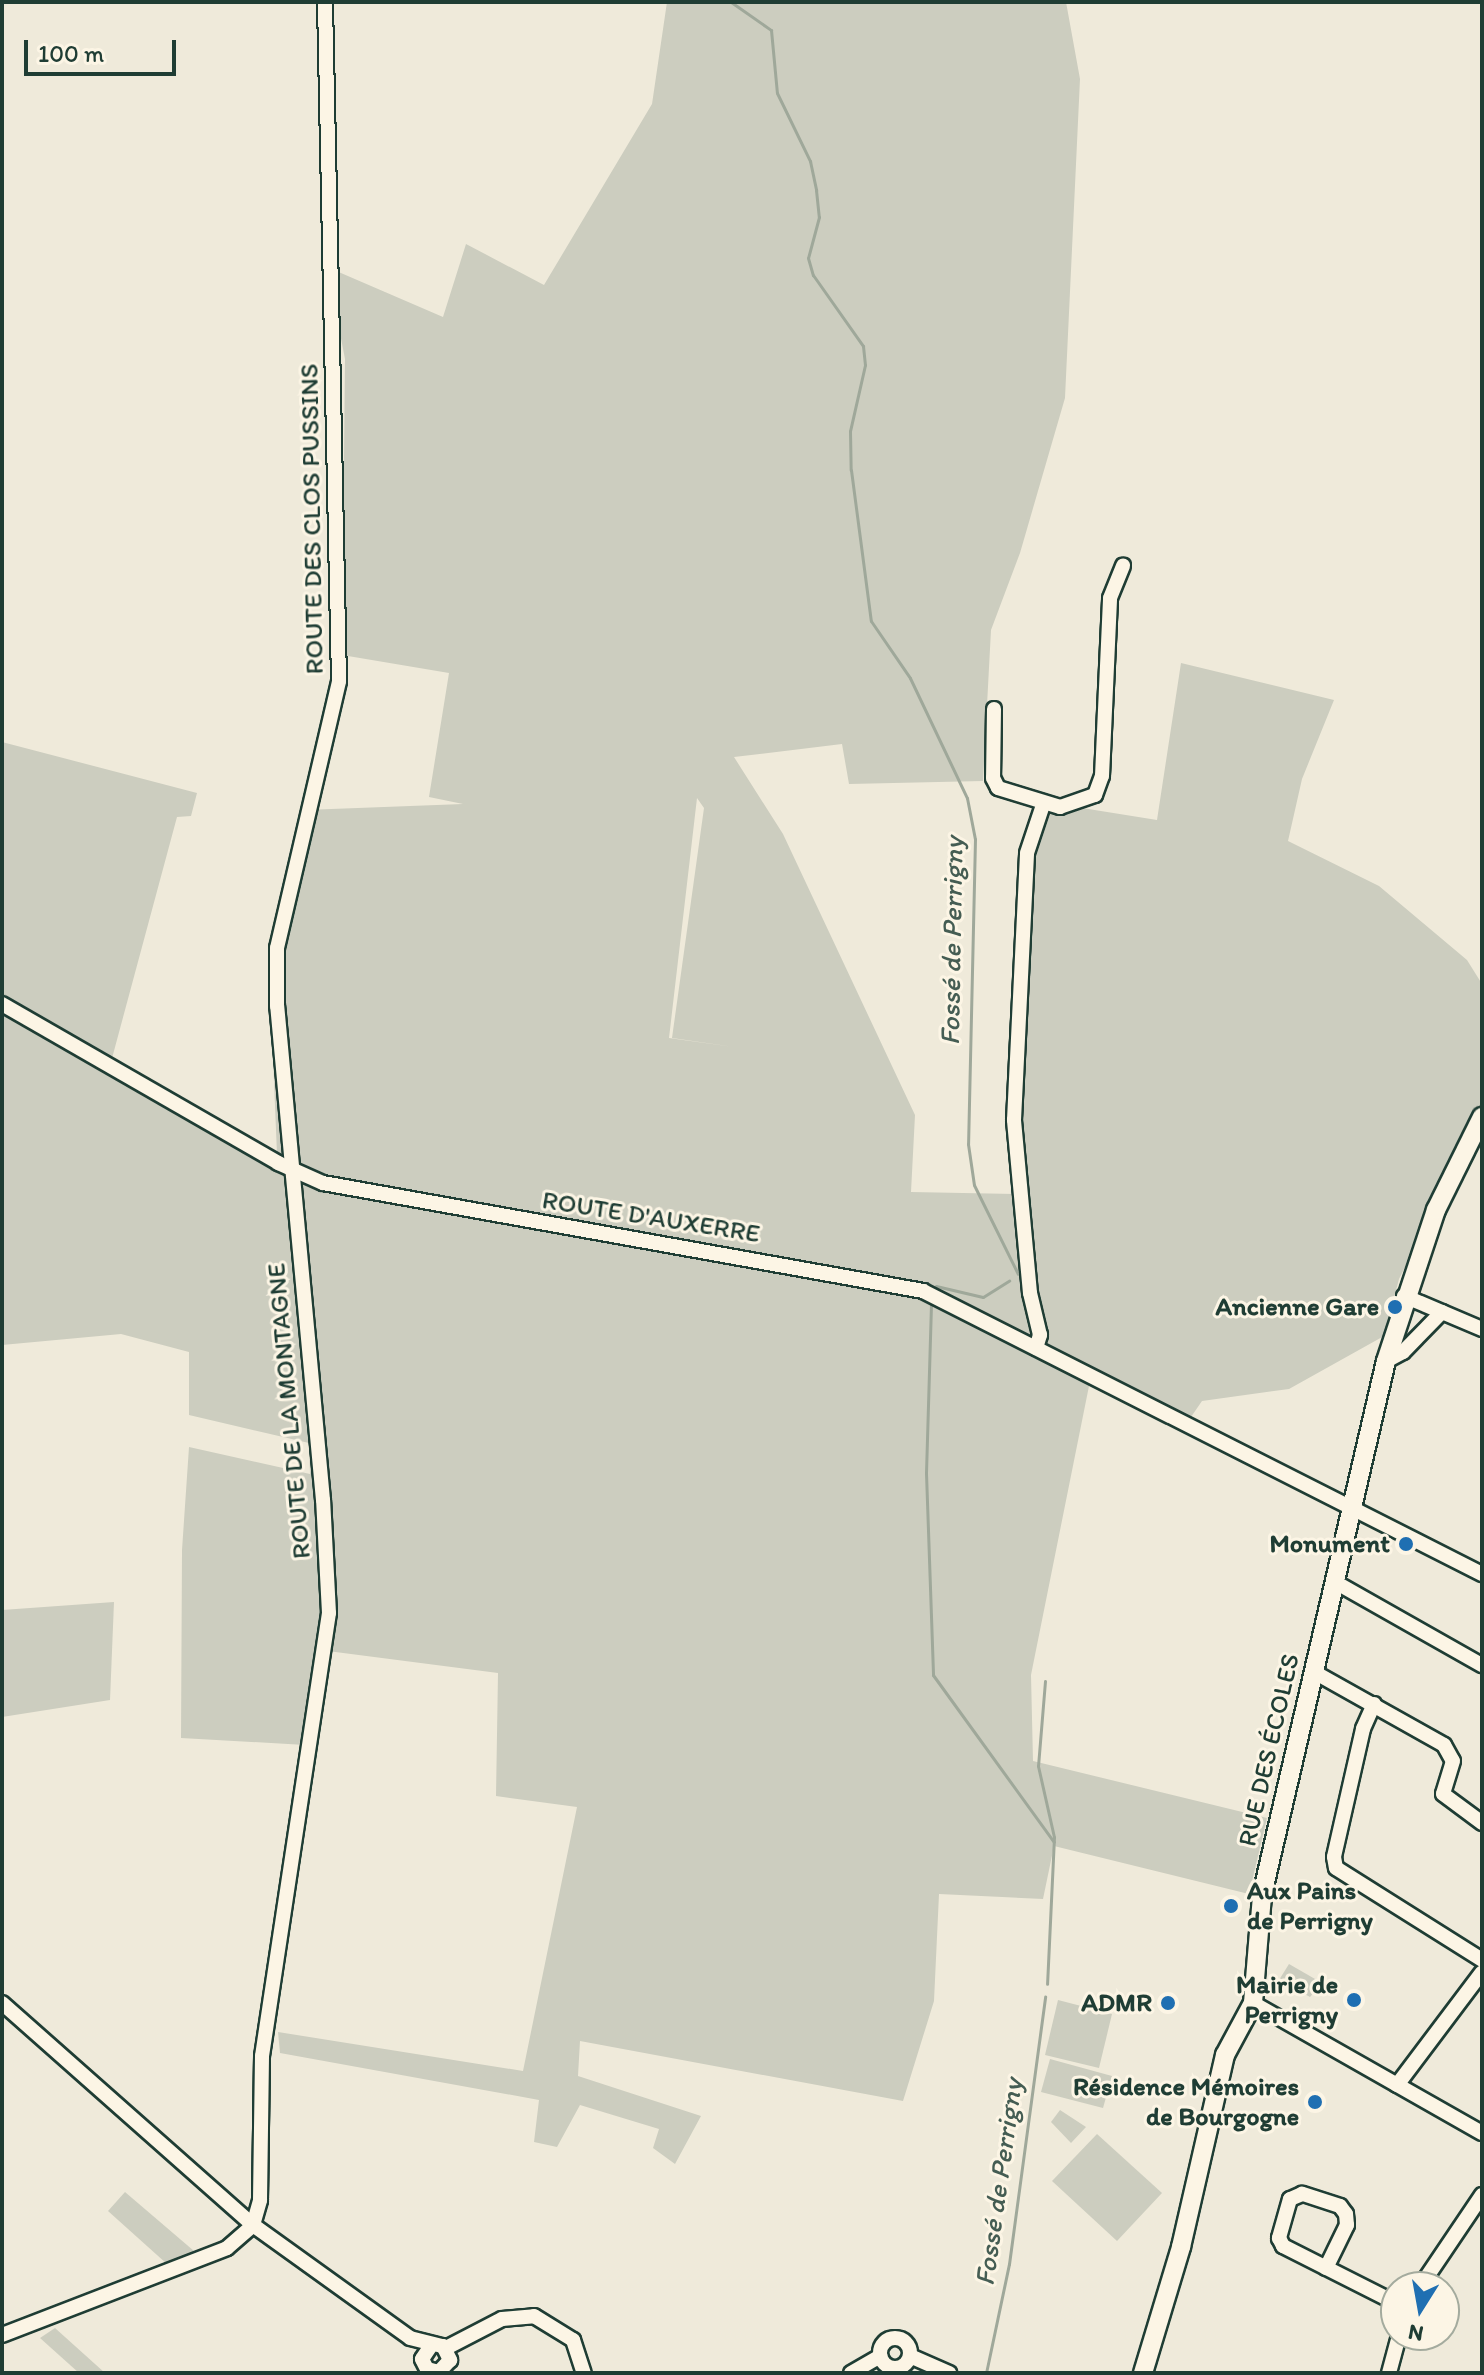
<!DOCTYPE html>
<html>
<head>
<meta charset="utf-8">
<style>
  body { margin:0 }
  #map { position:relative; width:1484px; height:2375px; overflow:hidden; background:#efeada; font-family:Itim,sans-serif }
  div>[style] { position:absolute }
  .green>* { inset:0; background:#cccdbf }
  .stream>* { height:3px; margin:-1.5px; padding:0 1.5px; transform-origin:1.5px; border-radius:1.5px; background:#9fa89a }
  .roads { filter:drop-shadow(2px 0 #1f3d34) drop-shadow(-2px 0 #1f3d34) drop-shadow(0 2px #1f3d34) drop-shadow(0 -2px #1f3d34) }
  .minor>* { height:14px; margin:-7px; padding:0 7px; transform-origin:7px; border-radius:7px; background:#fcf5e5 }
  .minor>.ring { margin:-7px; padding:0; box-sizing:content-box; background:none; border:14px solid #fcf5e5; border-radius:50% }
  .major>* { height:18px; margin:-9px; padding:0 9px; transform-origin:9px; border-radius:9px; background:#fcf5e5 }
  .dots>* { width:22px; height:22px; translate:-50% -50%; box-sizing:border-box; border:4px solid #fcf5e5; border-radius:50% }
  span { translate:-50% -50%; white-space:nowrap; text-align:center; line-height:1.15; -webkit-text-stroke:6px #fcf5e5; paint-order:stroke }
  .street-label { font-size:26px; color:#1f3d34 }
  .poi-label { font-size:26px; color:#1f3d34; font-weight:700 }
  .right { translate:-100% -50%; text-align:right }
  .left { translate:0 -50%; text-align:left }
  .water-label { font-size:28px; color:#455d53; font-style:italic }
  .frame { position:absolute; inset:0; border:4px solid #1f3d34; pointer-events:none }
  .north { position:absolute; left:1380px; top:2271px; width:80px; height:80px; box-sizing:border-box; background:#fcf5e5; border:2px solid #a4ab9e; border-radius:50%; rotate:191deg; font-size:22px; font-weight:700; line-height:32px; text-align:center; color:#1f3d34 }
  .north::after { content:''; display:block; margin:auto; width:28px; height:36px; background:#1f6fb2; clip-path:polygon(50% 0,100% 100%,50% 72%,0 100%) }
  .scale { position:absolute; left:24px; top:40px; width:152px; height:36px; box-sizing:border-box; border:4px solid #1f3d34; border-top:0; padding-left:10px; font-size:24px; line-height:28px; white-space:nowrap; color:#1f3d34; -webkit-text-stroke:6px #fcf5e5; paint-order:stroke }
</style>
</head>
<body>
<div id="map">
  <div class="green">
    <i style="clip-path:polygon(evenodd,667px 2px,1066px 2px,1080px 79px,1065px 398px,1020px 553px,991px 630px,983px 781px,849px 784px,842px 744px,734px 757px,783px 834px,915px 1115px,911px 1192px,1015px 1194px,1027px 847px,1051px 803px,1157px 820px,1181px 663px,1334px 700px,1302px 779px,1288px 841px,1379px 886px,1467px 960px,1482px 984px,1482px 1114px,1399px 1279px,1384px 1336px,1289px 1389px,1202px 1401px,1182px 1430px,1089px 1386px,1031px 1675px,1033px 1761px,1267px 1818px,1249px 1894px,1054px 1846px,1043px 1899px,939px 1894px,934px 2001px,903px 2101px,580px 2041px,578px 2076px,701px 2116px,675px 2164px,653px 2148px,659px 2129px,580px 2105px,557px 2147px,534px 2142px,539px 2100px,280px 2053px,278px 2032px,523px 2071px,577px 1807px,496px 1796px,498px 1673px,320px 1650px,305px 1745px,181px 1738px,182px 1550px,189px 1447px,310px 1474px,309px 1443px,189px 1415px,189px 1352px,121px 1334px,2px 1345px,2px 742px,197px 793px,191px 816px,177px 817px,111px 1062px,277px 1154px,270px 985px,305px 810px,463px 804px,429px 797px,449px 673px,342px 655px,345px 359px,327px 267px,443px 317px,466px 244px,544px 285px,652px 104px,667px 2px,697px 798px,704px 808px,672px 1038px,734px 1047px,669px 1038px,697px 798px)"></i>
    <i style="clip-path:polygon(114px 1602px,110px 1700px,2px 1717px,2px 1610px)"></i>
    <i style="clip-path:polygon(1289px 1964px,1322px 1983px,1310px 1997px,1279px 1980px)"></i>
    <i style="clip-path:polygon(1058px 2000px,1112px 2014px,1099px 2068px,1045px 2055px)"></i>
    <i style="clip-path:polygon(1050px 2059px,1112px 2076px,1103px 2108px,1041px 2092px)"></i>
    <i style="clip-path:polygon(1060px 2110px,1086px 2127px,1071px 2143px,1051px 2122px)"></i>
    <i style="clip-path:polygon(1097px 2134px,1162px 2193px,1117px 2241px,1052px 2181px)"></i>
    <i style="clip-path:polygon(125px 2192px,194px 2251px,167px 2264px,108px 2211px)"></i>
    <i style="clip-path:polygon(55px 2328px,105px 2373px,79px 2373px,40px 2338px)"></i>
  </div>
  <div class="stream">
    <i style="left:731px;top:2px;width:49px;rotate:35deg"></i>
    <i style="left:771px;top:30px;width:63px;rotate:84.6deg"></i>
    <i style="left:777px;top:93px;width:76px;rotate:64.1deg"></i>
    <i style="left:810px;top:161px;width:30px;rotate:78deg"></i>
    <i style="left:816px;top:190px;width:27px;rotate:84deg"></i>
    <i style="left:819px;top:217px;width:42px;rotate:105deg"></i>
    <i style="left:808px;top:258px;width:18px;rotate:74deg"></i>
    <i style="left:813px;top:275px;width:87px;rotate:54.8deg"></i>
    <i style="left:863px;top:346px;width:19px;rotate:84deg"></i>
    <i style="left:865px;top:365px;width:68px;rotate:102.8deg"></i>
    <i style="left:850px;top:431px;width:39px;rotate:89deg"></i>
    <i style="left:851px;top:470px;width:152px;rotate:82.5deg"></i>
    <i style="left:871px;top:621px;width:69px;rotate:55.6deg"></i>
    <i style="left:910px;top:678px;width:133px;rotate:64.6deg"></i>
    <i style="left:967px;top:798px;width:42px;rotate:79deg"></i>
    <i style="left:975px;top:839px;width:305px;rotate:91.3deg"></i>
    <i style="left:968px;top:1144px;width:41px;rotate:81.7deg"></i>
    <i style="left:974px;top:1185px;width:99px;rotate:63.7deg"></i>
    <i style="left:936px;top:1286px;width:48px;rotate:13.2deg"></i>
    <i style="left:983px;top:1297px;width:31px;rotate:-32deg"></i>
    <i style="left:931px;top:1304px;width:169px;rotate:91.7deg"></i>
    <i style="left:926px;top:1473px;width:202px;rotate:88deg"></i>
    <i style="left:933px;top:1675px;width:206px;rotate:54.1deg"></i>
    <i style="left:1045px;top:1681px;width:85px;rotate:94.7deg"></i>
    <i style="left:1038px;top:1766px;width:73px;rotate:77.3deg"></i>
    <i style="left:1054px;top:1837px;width:147px;rotate:92.7deg"></i>
    <i style="left:986px;top:2373px;width:111px;rotate:-78.1deg"></i>
    <i style="left:1009px;top:2264px;width:270px;rotate:-82.3deg"></i>
  </div>
  <div class="roads">
    <div class="minor">
      <i style="left:994px;top:709px;width:69px;rotate:90.8deg"></i>
      <i style="left:993px;top:778px;width:11px;rotate:63deg"></i>
      <i style="left:998px;top:788px;width:65px;rotate:17deg"></i>
      <i style="left:1060px;top:807px;width:37px;rotate:-19deg"></i>
      <i style="left:1095px;top:795px;width:20px;rotate:-70deg"></i>
      <i style="left:1102px;top:776px;width:178px;rotate:-87.4deg"></i>
      <i style="left:1110px;top:598px;width:35px;rotate:-68deg"></i>
      <i style="left:2px;top:1004px;width:319px;rotate:29.9deg"></i>
      <i style="left:278px;top:1163px;width:49px;rotate:24deg"></i>
      <i style="left:323px;top:1183px;width:610px;rotate:10.2deg"></i>
      <i style="left:923px;top:1291px;width:627px;rotate:26.85deg"></i>
      <i style="left:1404px;top:1296px;width:85px;rotate:22.9deg"></i>
      <i style="left:1036px;top:1348px;width:14px;rotate:-73deg"></i>
      <i style="left:1040px;top:1335px;width:43px;rotate:-103.4deg"></i>
      <i style="left:1030px;top:1293px;width:174px;rotate:-95.3deg"></i>
      <i style="left:1014px;top:1120px;width:267px;rotate:-87.2deg"></i>
      <i style="left:1027px;top:853px;width:51px;rotate:-71.6deg"></i>
      <i style="left:1386px;top:1361px;width:19px;rotate:-28deg"></i>
      <i style="left:1403px;top:1352px;width:56px;rotate:-45.7deg"></i>
      <i style="left:1335px;top:1582px;width:169px;rotate:29.5deg"></i>
      <i style="left:1314px;top:1672px;width:149px;rotate:29.3deg"></i>
      <i style="left:1444px;top:1745px;width:18px;rotate:61deg"></i>
      <i style="left:1453px;top:1761px;width:34px;rotate:107deg"></i>
      <i style="left:1443px;top:1794px;width:49px;rotate:36.6deg"></i>
      <i style="left:1374px;top:1704px;width:27px;rotate:114deg"></i>
      <i style="left:1363px;top:1729px;width:131px;rotate:102.8deg"></i>
      <i style="left:1334px;top:1857px;width:11px;rotate:80deg"></i>
      <i style="left:1336px;top:1868px;width:173px;rotate:32.2deg"></i>
      <i style="left:2px;top:2003px;width:335px;rotate:41.5deg"></i>
      <i style="left:253px;top:2225px;width:193px;rotate:35.7deg"></i>
      <i style="left:410px;top:2338px;width:34px;rotate:14deg"></i>
      <i style="left:443px;top:2346px;width:16px;rotate:63deg"></i>
      <i style="left:450px;top:2360px;width:16px;rotate:133deg"></i>
      <i style="left:439px;top:2372px;width:12px;rotate:-166deg"></i>
      <i style="left:427px;top:2369px;width:11px;rotate:-117deg"></i>
      <i style="left:422px;top:2359px;width:18px;rotate:-56deg"></i>
      <i style="left:1253px;top:2003px;width:263px;rotate:29.6deg"></i>
      <i style="left:1397px;top:2085px;width:141px;rotate:-53deg"></i>
      <i style="left:253px;top:2225px;width:26px;rotate:-74deg"></i>
      <i style="left:260px;top:2200px;width:144px;rotate:-89.2deg"></i>
      <i style="left:262px;top:2056px;width:448px;rotate:-81.4deg"></i>
      <i style="left:329px;top:1613px;width:113px;rotate:-93deg"></i>
      <i style="left:323px;top:1500px;width:496px;rotate:-95.3deg"></i>
      <i style="left:277px;top:1006px;width:58px;rotate:-90deg"></i>
      <i style="left:277px;top:948px;width:274px;rotate:-76.9deg"></i>
      <i style="left:339px;top:681px;width:679px;rotate:-91.18deg"></i>
      <i style="left:1326px;top:2268px;width:48px;rotate:-64deg"></i>
      <i style="left:1347px;top:2225px;width:11px;rotate:-95deg"></i>
      <i style="left:1346px;top:2214px;width:10px;rotate:-127deg"></i>
      <i style="left:1340px;top:2206px;width:40px;rotate:-162deg"></i>
      <i style="left:1302px;top:2194px;width:13px;rotate:157deg"></i>
      <i style="left:1290px;top:2199px;width:41px;rotate:105.8deg"></i>
      <i style="left:1279px;top:2238px;width:9px;rotate:63deg"></i>
      <i style="left:1283px;top:2246px;width:127px;rotate:26.8deg"></i>
      <i style="left:1420px;top:2287px;width:111px;rotate:-56deg"></i>
      <i style="left:2px;top:2335px;width:241px;rotate:-21.1deg"></i>
      <i style="left:227px;top:2248px;width:35px;rotate:-41deg"></i>
      <i class="ring" style="left:880px;top:2338px;width:16px;height:16px"></i>
      <i style="left:446px;top:2348px;width:63px;rotate:-27.4deg"></i>
      <i style="left:502px;top:2319px;width:32px;rotate:-5deg"></i>
      <i style="left:534px;top:2316px;width:46px;rotate:31.6deg"></i>
      <i style="left:573px;top:2340px;width:35px;rotate:72deg"></i>
      <i style="left:910px;top:2356px;width:43px;rotate:23.6deg"></i>
      <i style="left:851px;top:2373px;width:34px;rotate:-30deg"></i>
      <i style="left:1389px;top:2373px;width:39px;rotate:-75deg"></i>
    </div>
    <div class="major">
      <i style="left:1143px;top:2373px;width:132px;rotate:-73.2deg"></i>
      <i style="left:1181px;top:2247px;width:197px;rotate:-77.1deg"></i>
      <i style="left:1225px;top:2055px;width:59px;rotate:-61.7deg"></i>
      <i style="left:1253px;top:2003px;width:108px;rotate:-85.2deg"></i>
      <i style="left:1262px;top:1895px;width:548px;rotate:-76.93deg"></i>
      <i style="left:1386px;top:1361px;width:159px;rotate:-71.7deg"></i>
      <i style="left:1436px;top:1210px;width:104px;rotate:-63.7deg"></i>
    </div>
  </div>
  <div class="dots">
    <i style="left:1395px;top:1307px;background:#1f6fb2"></i>
    <i style="left:1406px;top:1544px;background:#1f6fb2"></i>
    <i style="left:1231px;top:1906px;background:#1f6fb2"></i>
    <i style="left:1354px;top:2000px;background:#1f6fb2"></i>
    <i style="left:1168px;top:2003px;background:#1f6fb2"></i>
    <i style="left:1315px;top:2102px;background:#1f6fb2"></i>
  </div>
  <div class="street-label">
    <span style="left:312px;top:519px;rotate:-91deg">ROUTE DES CLOS PUSSINS</span>
    <span style="left:651px;top:1217px;rotate:9deg">ROUTE D'AUXERRE</span>
    <span style="left:289px;top:1411px;rotate:-95deg">ROUTE DE LA MONTAGNE</span>
    <span style="left:1269px;top:1750px;rotate:-77deg">RUE DES ÉCOLES</span>
  </div>
  <div class="poi-label">
    <span class="right" style="left:1379px;top:1307px">Ancienne Gare</span>
    <span class="right" style="left:1390px;top:1544px">Monument</span>
    <span class="left" style="left:1247px;top:1906px">Aux Pains<br>de Perrigny</span>
    <span class="right" style="left:1338px;top:2000px">Mairie de<br>Perrigny</span>
    <span class="right" style="left:1152px;top:2003px">ADMR</span>
    <span class="right" style="left:1299px;top:2102px">Résidence Mémoires<br>de Bourgogne</span>
  </div>
  <div class="water-label">
    <span style="left:951px;top:941px;rotate:-89deg">Fossé de Perrigny</span>
    <span style="left:998px;top:2182px;rotate:-82deg">Fossé de Perrigny</span>
  </div>
  <div class="frame"></div>
  <div class="north">N</div>
  <div class="scale">100 m</div>
</div>
</body>
</html>
